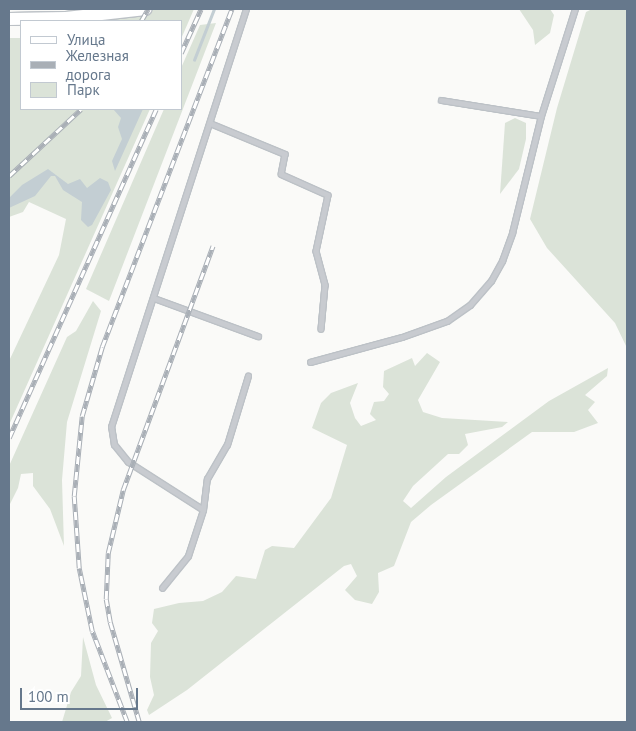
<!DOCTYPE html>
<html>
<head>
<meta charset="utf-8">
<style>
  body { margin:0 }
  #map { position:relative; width:636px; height:731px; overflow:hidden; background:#fafaf8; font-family:"PT Sans",sans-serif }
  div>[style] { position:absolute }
  .green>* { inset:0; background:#dbe3d8 }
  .water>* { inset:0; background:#c3ced3 }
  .stream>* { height:2.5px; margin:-1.25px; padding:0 1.25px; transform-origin:1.25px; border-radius:1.25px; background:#c3ced3 }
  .roads { filter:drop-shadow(1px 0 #bcc1c6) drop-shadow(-1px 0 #bcc1c6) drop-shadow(0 1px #bcc1c6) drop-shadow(0 -1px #bcc1c6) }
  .service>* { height:4.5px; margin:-2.25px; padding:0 2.25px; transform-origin:2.25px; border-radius:2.25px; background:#c8cbd0 }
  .secondary>* { height:12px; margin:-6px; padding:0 6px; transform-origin:6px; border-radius:6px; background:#fff }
  .rail>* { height:4.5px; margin-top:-2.25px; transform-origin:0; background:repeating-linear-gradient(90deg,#fff 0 8px,#a9afb6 0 16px); box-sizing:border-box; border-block:1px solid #a9afb6 }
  span { translate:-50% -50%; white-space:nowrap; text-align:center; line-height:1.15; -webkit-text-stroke:5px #fff; paint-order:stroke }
  .frame { position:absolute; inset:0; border:10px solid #66788c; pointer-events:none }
  .legend { position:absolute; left:20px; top:20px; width:162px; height:90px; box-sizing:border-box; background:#fff; border:1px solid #c2c9d1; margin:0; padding:6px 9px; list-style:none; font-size:15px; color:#66788c }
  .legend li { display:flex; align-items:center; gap:10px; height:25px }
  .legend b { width:25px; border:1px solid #c2c9d1 }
  .scale { position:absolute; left:20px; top:688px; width:118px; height:22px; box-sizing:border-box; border:2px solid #66788c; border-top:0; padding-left:6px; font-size:15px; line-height:18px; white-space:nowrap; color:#66788c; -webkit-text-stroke:4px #fff; paint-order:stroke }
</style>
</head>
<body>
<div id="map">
  <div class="green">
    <i style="clip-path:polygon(80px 9px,194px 9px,181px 39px,181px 21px,83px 21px)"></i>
    <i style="clip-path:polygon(519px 9px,550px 9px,554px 15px,550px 33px,535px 45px,533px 30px)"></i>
    <i style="clip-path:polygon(592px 9px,627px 9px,627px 348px,615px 323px,547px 248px,530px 219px,557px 108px,586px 12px)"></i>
    <i style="clip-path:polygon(216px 23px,109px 301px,86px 289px,164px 109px,181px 109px,181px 68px,200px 25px)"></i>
    <i style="clip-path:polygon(9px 38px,21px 38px,21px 109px,150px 109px,9px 425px,9px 361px,59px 255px,66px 219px,29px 202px,23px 212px,9px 217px)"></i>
    <i style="clip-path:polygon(515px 118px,526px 123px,526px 139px,519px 169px,500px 194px,505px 123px)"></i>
    <i style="clip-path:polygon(93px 301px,101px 311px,67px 422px,62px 480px,64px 546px,50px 509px,33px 486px,33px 473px,21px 474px,18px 488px,9px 506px,9px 466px,67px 337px,76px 331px)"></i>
    <i style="clip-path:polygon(427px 353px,440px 362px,418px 400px,423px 412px,442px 418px,508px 422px,502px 427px,465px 434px,468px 445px,459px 454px,448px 454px,413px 486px,403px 501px,411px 508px,446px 477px,549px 401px,608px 368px,607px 376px,585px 395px,595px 402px,588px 410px,598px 423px,574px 432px,532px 432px,431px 505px,411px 522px,394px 566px,378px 573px,379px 592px,372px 604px,355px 600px,345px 590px,357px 576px,351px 564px,344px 566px,187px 690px,149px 715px,147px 710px,154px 695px,150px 677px,151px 643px,158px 631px,152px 623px,154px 609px,179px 603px,203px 601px,222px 592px,236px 576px,256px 579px,265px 550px,272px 546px,294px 548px,331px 498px,347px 445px,312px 428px,321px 403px,331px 393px,358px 383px,350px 403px,355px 418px,361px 426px,376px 420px,370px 414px,374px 402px,384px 401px,389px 394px,383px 387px,384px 371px,412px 358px,415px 366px)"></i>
    <i style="clip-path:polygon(83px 637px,96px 685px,112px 718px,105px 722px,62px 722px,71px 692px,81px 676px)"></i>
  </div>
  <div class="water">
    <i style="clip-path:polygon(113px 109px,143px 109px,115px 171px,112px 161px,122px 139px,118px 127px,121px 118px)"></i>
    <i style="clip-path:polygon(48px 169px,68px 184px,80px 179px,87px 188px,100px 178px,108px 182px,111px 190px,92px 225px,88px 227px,81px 220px,82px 202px,63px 190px,55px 176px,51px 176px,35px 196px,9px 208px,9px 198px,22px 185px)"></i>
  </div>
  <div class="stream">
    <i style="left:194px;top:60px;width:55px;rotate:-68.6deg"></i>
  </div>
  <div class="roads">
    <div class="service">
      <i style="left:441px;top:100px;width:101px;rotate:9.1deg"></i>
      <i style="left:210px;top:123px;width:81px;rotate:22.5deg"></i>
      <i style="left:285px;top:154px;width:20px;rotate:101deg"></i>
      <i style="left:281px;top:174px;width:51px;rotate:24.1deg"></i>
      <i style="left:328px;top:195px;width:57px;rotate:102.1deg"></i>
      <i style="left:316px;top:251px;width:35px;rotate:75deg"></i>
      <i style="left:325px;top:285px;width:44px;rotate:95.2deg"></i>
      <i style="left:154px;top:298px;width:111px;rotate:20.1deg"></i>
      <i style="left:310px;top:362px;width:95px;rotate:-15.2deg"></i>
      <i style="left:402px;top:337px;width:48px;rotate:-19.6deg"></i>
      <i style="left:447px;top:321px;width:28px;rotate:-35deg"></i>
      <i style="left:470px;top:305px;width:32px;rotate:-49deg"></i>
      <i style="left:491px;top:281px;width:23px;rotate:-61deg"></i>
      <i style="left:502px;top:261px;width:30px;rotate:-70deg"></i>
      <i style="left:512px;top:233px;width:121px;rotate:-76.1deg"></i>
      <i style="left:541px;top:116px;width:112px;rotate:-72.4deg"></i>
      <i style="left:203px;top:510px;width:31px;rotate:-83deg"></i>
      <i style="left:207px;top:479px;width:39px;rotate:-60deg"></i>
      <i style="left:227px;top:445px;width:72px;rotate:-73.1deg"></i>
      <i style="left:162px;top:588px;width:41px;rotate:-50.9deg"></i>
      <i style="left:188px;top:556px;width:48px;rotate:-71.9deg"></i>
      <i style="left:203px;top:510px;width:89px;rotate:-147.4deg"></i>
      <i style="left:128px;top:462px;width:22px;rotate:-129deg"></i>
      <i style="left:114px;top:445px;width:18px;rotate:-99deg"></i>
      <i style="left:111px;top:427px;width:439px;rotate:-72.1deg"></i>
    </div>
    <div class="secondary">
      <i style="left:9px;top:19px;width:57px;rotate:-1deg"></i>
      <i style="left:66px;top:18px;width:80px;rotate:-6.5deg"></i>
    </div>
  </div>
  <div class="rail">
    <i style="left:141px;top:21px;width:14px;rotate:-60deg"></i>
    <i style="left:181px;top:53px;width:48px;rotate:-65.6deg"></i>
    <i style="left:9px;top:176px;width:98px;rotate:-42.9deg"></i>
    <i style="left:9px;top:438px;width:360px;rotate:-65.9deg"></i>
    <i style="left:127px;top:722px;width:97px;rotate:-111deg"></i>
    <i style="left:92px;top:631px;width:64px;rotate:-101.7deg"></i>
    <i style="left:79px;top:568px;width:72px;rotate:-94deg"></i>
    <i style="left:74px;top:496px;width:80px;rotate:-84.3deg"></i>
    <i style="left:82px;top:416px;width:72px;rotate:-73.8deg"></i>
    <i style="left:102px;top:347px;width:362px;rotate:-69deg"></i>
    <i style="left:139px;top:722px;width:104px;rotate:-106.2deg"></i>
    <i style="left:110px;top:622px;width:23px;rotate:-100deg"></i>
    <i style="left:106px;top:599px;width:46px;rotate:-87.5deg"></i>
    <i style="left:108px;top:553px;width:65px;rotate:-76.6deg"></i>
    <i style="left:123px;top:490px;width:260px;rotate:-69.8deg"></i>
  </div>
  <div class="frame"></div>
  <ul class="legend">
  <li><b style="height:6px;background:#fff"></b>Улица</li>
  <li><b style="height:6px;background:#a9afb6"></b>Железная дорога</li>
  <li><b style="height:14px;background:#dbe3d8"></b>Парк</li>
  </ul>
  <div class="scale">100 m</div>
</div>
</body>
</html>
